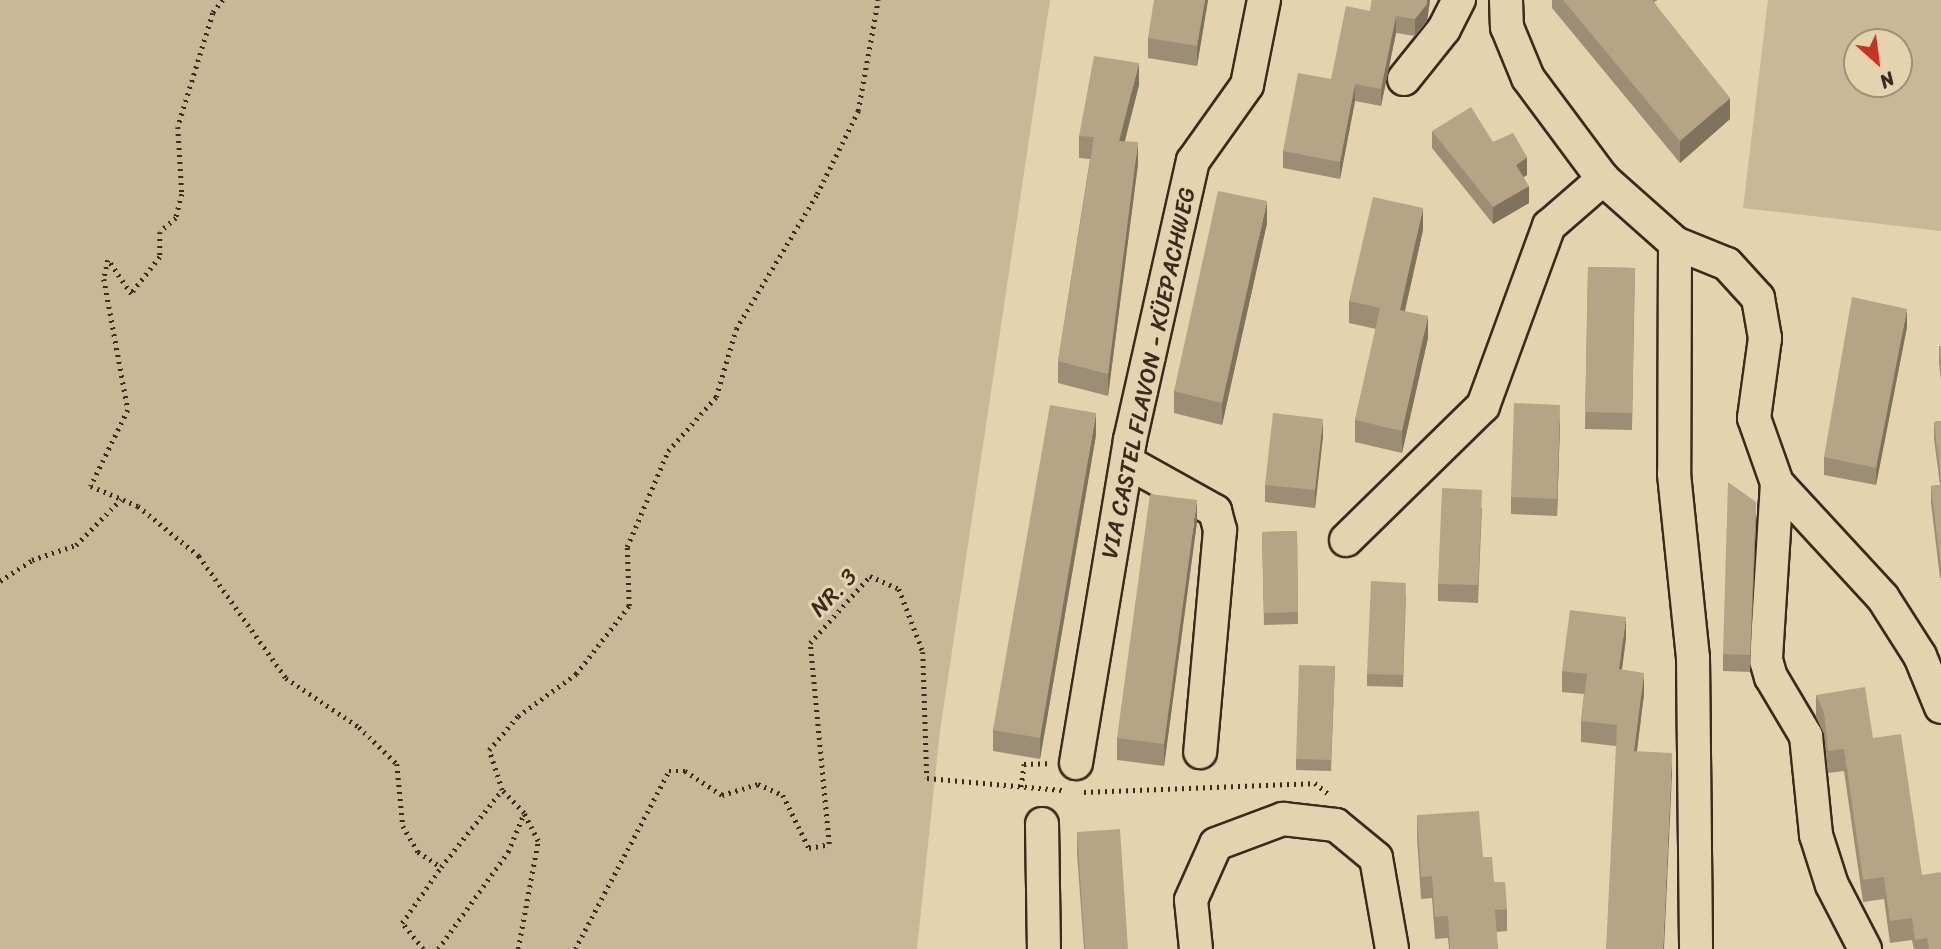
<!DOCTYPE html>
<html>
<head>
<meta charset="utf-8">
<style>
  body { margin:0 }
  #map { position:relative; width:1941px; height:949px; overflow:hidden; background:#e5d3b0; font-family:Sriracha,sans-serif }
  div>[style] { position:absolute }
  .green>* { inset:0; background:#c9b798 }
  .path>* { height:4.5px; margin-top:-2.25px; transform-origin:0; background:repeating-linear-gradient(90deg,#3b2a1e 0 2px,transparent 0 7px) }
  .roads { filter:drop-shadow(2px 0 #3b2a1e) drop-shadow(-2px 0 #3b2a1e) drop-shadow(0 2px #3b2a1e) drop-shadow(0 -2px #3b2a1e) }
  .minor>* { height:32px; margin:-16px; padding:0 16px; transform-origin:16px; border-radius:16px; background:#e5d3b0 }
  .wall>* { inset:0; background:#9d8d74 }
  .shaded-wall>* { inset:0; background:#7f735e }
  .building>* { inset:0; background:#b6a487 }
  span { translate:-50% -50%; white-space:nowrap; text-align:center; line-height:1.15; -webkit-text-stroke:6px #e5d3b0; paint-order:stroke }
  .street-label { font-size:23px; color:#3b2a1e }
  .north { position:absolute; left:1843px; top:28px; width:70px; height:70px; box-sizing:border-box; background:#e5d3b0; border:2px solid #a18f76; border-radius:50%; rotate:152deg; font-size:19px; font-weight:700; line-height:28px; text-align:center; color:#3b2a1e }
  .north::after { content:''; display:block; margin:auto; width:24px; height:32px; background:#c8321e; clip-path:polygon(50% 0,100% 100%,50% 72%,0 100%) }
</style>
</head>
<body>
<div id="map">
  <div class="green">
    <i style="clip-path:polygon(0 0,1050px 0,940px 731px,917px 949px,0 949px)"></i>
    <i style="clip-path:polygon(evenodd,1768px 0,1941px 0,1941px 231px,1743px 208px,1768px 0,1899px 42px,1899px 84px,1857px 84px,1857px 42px,1899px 42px)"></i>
  </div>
  <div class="path">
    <i style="left:223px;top:0;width:16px;rotate:128deg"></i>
    <i style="left:213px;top:13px;width:119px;rotate:107.1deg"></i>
    <i style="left:178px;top:127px;width:67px;rotate:86.6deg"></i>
    <i style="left:182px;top:194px;width:25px;rotate:104deg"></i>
    <i style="left:176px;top:218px;width:21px;rotate:139deg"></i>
    <i style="left:160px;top:232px;width:25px;rotate:90deg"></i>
    <i style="left:160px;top:257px;width:47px;rotate:128.1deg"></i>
    <i style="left:131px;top:294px;width:41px;rotate:-124.1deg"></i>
    <i style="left:108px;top:260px;width:19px;rotate:102deg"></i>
    <i style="left:104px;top:279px;width:133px;rotate:79.6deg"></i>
    <i style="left:128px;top:410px;width:85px;rotate:116deg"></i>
    <i style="left:91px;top:486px;width:51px;rotate:23.1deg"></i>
    <i style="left:138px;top:506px;width:79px;rotate:39.3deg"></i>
    <i style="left:199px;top:556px;width:150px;rotate:54.5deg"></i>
    <i style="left:286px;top:678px;width:88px;rotate:33.9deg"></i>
    <i style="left:359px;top:727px;width:53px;rotate:44.2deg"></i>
    <i style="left:397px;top:764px;width:62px;rotate:84.5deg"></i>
    <i style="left:403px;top:826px;width:30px;rotate:60deg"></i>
    <i style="left:418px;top:852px;width:27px;rotate:33deg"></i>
    <i style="left:441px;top:867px;width:98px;rotate:-51.6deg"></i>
    <i style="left:0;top:581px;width:38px;rotate:-33deg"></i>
    <i style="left:32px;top:560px;width:46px;rotate:-18.8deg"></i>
    <i style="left:76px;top:545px;width:64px;rotate:-45.6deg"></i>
    <i style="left:1021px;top:787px;width:23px;rotate:-83deg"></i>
    <i style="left:1024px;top:764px;width:24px;rotate:-2deg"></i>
    <i style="left:1084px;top:792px;width:231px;rotate:-2.2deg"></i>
    <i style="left:1315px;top:783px;width:19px;rotate:39deg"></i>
    <i style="left:423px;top:949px;width:33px;rotate:-129deg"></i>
    <i style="left:402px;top:923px;width:68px;rotate:-55.1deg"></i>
    <i style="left:438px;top:949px;width:120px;rotate:-54.2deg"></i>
    <i style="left:508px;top:852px;width:42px;rotate:-67.7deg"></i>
    <i style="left:518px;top:949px;width:110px;rotate:-79.5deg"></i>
    <i style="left:538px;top:841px;width:31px;rotate:-117deg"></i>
    <i style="left:524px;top:813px;width:32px;rotate:-134deg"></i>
    <i style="left:502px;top:790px;width:42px;rotate:-108deg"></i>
    <i style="left:489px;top:750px;width:45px;rotate:-49.5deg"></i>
    <i style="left:518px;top:716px;width:72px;rotate:-35.9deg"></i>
    <i style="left:576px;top:674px;width:86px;rotate:-52.1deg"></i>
    <i style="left:629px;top:606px;width:59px;rotate:-91.9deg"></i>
    <i style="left:627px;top:547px;width:104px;rotate:-66.9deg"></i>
    <i style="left:668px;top:451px;width:72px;rotate:-48.4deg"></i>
    <i style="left:716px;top:397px;width:71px;rotate:-73.6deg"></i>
    <i style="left:736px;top:329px;width:157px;rotate:-59deg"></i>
    <i style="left:817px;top:194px;width:93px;rotate:-63.7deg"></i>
    <i style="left:858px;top:111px;width:113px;rotate:-79.8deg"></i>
    <i style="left:575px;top:949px;width:201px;rotate:-62.2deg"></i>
    <i style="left:669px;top:771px;width:16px"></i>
    <i style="left:685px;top:771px;width:44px;rotate:33deg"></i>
    <i style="left:722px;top:795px;width:38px;rotate:-17deg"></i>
    <i style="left:758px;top:784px;width:27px;rotate:24deg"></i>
    <i style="left:783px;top:795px;width:59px;rotate:63.9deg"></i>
    <i style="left:809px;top:848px;width:20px;rotate:-11deg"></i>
    <i style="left:829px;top:844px;width:202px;rotate:-95.4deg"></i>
    <i style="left:810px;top:643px;width:90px;rotate:-48.2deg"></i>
    <i style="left:870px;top:576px;width:32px;rotate:24deg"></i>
    <i style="left:899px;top:589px;width:67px;rotate:69.1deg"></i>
    <i style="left:923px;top:652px;width:126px;rotate:88.2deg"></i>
    <i style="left:927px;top:778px;width:136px;rotate:5.1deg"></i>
  </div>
  <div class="roads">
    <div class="minor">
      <i style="left:1506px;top:0;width:27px;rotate:88deg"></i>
      <i style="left:1507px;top:27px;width:55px;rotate:67.6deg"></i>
      <i style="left:1528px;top:78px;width:126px;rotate:53.4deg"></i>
      <i style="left:1603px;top:179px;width:96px;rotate:41.6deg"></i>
      <i style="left:1675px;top:243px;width:56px;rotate:22deg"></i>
      <i style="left:1727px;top:264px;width:46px;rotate:47.6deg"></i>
      <i style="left:1758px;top:298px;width:41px;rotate:80.1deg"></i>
      <i style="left:1765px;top:338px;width:81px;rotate:97.8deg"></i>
      <i style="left:1754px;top:418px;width:69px;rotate:70.5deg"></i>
      <i style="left:1777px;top:483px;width:156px;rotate:47.3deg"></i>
      <i style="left:1883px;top:598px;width:69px;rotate:57.5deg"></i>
      <i style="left:1920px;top:656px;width:55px;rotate:67.6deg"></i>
      <i style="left:1404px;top:79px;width:64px;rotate:-51.3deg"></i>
      <i style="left:1444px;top:29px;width:33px;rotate:-63deg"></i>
      <i style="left:1675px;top:243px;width:231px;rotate:90.2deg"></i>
      <i style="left:1674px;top:474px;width:185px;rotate:84.1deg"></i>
      <i style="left:1693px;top:658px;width:291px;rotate:89.4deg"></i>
      <i style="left:1127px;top:462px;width:101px;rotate:29.1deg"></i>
      <i style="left:1215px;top:511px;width:20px;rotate:75deg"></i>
      <i style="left:1220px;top:530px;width:223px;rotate:95.1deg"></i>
      <i style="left:1777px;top:483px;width:177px;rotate:93.6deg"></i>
      <i style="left:1766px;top:660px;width:18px;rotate:74deg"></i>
      <i style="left:1771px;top:677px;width:69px;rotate:59.3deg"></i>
      <i style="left:1806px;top:736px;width:100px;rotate:84.2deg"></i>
      <i style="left:1816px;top:835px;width:52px;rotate:72.3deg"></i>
      <i style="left:1832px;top:885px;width:72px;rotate:62.7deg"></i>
      <i style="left:1346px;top:540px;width:192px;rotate:-44.4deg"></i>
      <i style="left:1483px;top:406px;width:192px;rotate:-69.9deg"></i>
      <i style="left:1549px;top:226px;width:72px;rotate:-41deg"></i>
      <i style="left:1076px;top:763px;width:327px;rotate:-80.5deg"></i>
      <i style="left:1130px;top:440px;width:286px;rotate:-77.3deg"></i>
      <i style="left:1193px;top:161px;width:93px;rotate:-54.6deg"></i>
      <i style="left:1247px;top:85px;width:87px;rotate:-78.7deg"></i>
      <i style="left:1042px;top:824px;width:125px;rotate:89.1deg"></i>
      <i style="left:1196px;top:949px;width:49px;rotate:-95.8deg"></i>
      <i style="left:1191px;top:900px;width:61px;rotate:-65.9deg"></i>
      <i style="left:1216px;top:844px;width:72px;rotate:-20.5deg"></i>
      <i style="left:1283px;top:819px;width:53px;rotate:6.5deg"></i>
      <i style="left:1336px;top:825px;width:52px;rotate:39.5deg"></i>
      <i style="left:1376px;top:858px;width:92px;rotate:80deg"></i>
    </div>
  </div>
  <div class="wall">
    <i style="clip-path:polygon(1208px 0,1197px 66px,1148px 58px,1148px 38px)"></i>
    <i style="clip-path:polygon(1372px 0,1430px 0,1427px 21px,1415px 36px,1396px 33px,1381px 106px,1355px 101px,1340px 179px,1283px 168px,1283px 151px,1331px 79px,1370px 11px)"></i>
    <i style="clip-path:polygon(1552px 0,1658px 0,1654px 2px,1730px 119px,1680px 163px,1552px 8px)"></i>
    <i style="clip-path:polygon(1139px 85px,1125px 141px,1138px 164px,1108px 396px,1058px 383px,1058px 361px,1090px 159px,1079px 158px,1079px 136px)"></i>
    <i style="clip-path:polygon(1432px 131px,1493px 142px,1527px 175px,1523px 177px,1529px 203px,1493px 224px,1432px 148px)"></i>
    <i style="clip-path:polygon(1267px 223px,1222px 425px,1174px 413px,1174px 391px)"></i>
    <i style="clip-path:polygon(1423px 230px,1405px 311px,1428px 338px,1402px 453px,1355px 442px,1355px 420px,1376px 329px,1349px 323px,1349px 301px)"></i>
    <i style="clip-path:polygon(1588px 267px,1635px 268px,1632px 430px,1585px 429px)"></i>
    <i style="clip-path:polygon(1907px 327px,1876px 485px,1824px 475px,1824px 457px)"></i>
    <i style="clip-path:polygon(1939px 346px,1941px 346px,1941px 380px,1939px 363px)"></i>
    <i style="clip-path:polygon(1941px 421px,1941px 578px,1940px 578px,1931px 503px,1931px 486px,1940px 485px,1934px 439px,1934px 422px)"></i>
    <i style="clip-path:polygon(1560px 422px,1557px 516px,1511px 514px,1511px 497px)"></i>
    <i style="clip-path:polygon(1096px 435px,1040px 759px,993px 751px,993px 730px)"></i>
    <i style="clip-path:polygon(1323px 436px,1315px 508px,1265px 502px,1265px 485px)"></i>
    <i style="clip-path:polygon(1482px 507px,1478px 603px,1438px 601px,1438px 584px)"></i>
    <i style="clip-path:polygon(1756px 519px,1750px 672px,1723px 671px,1723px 654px)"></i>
    <i style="clip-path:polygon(1197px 522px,1164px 766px,1117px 760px,1117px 738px)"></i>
    <i style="clip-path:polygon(1297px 531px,1298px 624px,1264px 625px,1262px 532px)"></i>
    <i style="clip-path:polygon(1406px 594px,1403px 687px,1367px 686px,1367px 674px)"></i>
    <i style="clip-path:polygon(1626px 638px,1622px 670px,1644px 694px,1637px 752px,1672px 774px,1616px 746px,1581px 742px,1581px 721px,1584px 694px,1562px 692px,1562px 671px)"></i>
    <i style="clip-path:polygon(1335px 666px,1331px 771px,1296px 770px,1296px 759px)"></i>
    <i style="clip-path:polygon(1816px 695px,1873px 738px,1922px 875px,1941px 949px,1914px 949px,1912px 940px,1890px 943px,1884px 899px,1863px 902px,1844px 771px,1828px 773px,1824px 734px,1816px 717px)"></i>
    <i style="clip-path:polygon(1417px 815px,1483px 857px,1507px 909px,1507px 931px,1496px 932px,1498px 949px,1449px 949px,1448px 938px,1435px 939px,1432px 898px,1421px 899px,1417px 837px)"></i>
    <i style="clip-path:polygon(1077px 832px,1128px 949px,1084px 949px,1077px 853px)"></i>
  </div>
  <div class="shaded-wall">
    <i style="clip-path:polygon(1205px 0,1208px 0,1197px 66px,1197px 46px)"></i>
    <i style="clip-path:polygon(1427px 0,1430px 0,1427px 21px,1415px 36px,1415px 19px)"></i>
    <i style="clip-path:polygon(1396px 16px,1396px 33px,1381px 106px,1381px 89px)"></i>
    <i style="clip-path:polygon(1139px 63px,1139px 85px,1119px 163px,1119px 141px)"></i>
    <i style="clip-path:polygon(1355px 84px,1355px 101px,1340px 179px,1340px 162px)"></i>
    <i style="clip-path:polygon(1730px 98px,1730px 119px,1680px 163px,1680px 141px)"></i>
    <i style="clip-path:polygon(1138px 142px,1138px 164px,1108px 396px,1108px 374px)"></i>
    <i style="clip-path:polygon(1527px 157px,1527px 175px,1516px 182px,1516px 165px)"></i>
    <i style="clip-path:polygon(1529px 186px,1529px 203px,1493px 224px,1493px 207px)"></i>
    <i style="clip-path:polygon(1267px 201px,1267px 223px,1222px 425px,1222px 403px)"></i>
    <i style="clip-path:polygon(1423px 208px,1423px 230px,1400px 332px,1400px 310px)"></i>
    <i style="clip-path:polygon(1907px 309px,1907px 327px,1876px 485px,1876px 468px)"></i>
    <i style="clip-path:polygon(1428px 316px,1428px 338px,1402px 453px,1402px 431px)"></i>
    <i style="clip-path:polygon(1560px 405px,1560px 422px,1557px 516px,1557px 499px)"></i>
    <i style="clip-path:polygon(1096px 413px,1096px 435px,1040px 759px,1040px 738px)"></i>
    <i style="clip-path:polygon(1323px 419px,1323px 436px,1315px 508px,1315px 490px)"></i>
    <i style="clip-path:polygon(1197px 500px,1197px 522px,1164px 766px,1164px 744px)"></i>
    <i style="clip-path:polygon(1756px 502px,1756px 519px,1750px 672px,1750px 655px)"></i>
    <i style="clip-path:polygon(1626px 617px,1626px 638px,1619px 690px,1619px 669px)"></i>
    <i style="clip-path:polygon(1644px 673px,1644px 694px,1634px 772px,1634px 751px)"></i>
    <i style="clip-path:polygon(1672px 753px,1672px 774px,1664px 949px,1663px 949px)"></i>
  </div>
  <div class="building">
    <i style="clip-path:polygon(1154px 0,1205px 0,1197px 46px,1148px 38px)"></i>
    <i style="clip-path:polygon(1372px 0,1427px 0,1427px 4px,1415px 19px,1396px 16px,1381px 89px,1355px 84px,1340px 162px,1283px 151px,1298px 73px,1331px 79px,1346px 6px,1370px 11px)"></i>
    <i style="clip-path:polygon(1563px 0,1652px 0,1730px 98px,1680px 141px)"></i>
    <i style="clip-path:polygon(1094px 56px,1139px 63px,1119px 141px,1138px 142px,1108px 374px,1058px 361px,1094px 137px,1079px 136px)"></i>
    <i style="clip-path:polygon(1471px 107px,1493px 142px,1513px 133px,1527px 157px,1516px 165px,1529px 186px,1493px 207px,1432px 131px)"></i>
    <i style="clip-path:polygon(1218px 191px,1267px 201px,1222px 403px,1174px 391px)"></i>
    <i style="clip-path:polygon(1373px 197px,1423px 208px,1400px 310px,1428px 316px,1402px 431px,1355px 420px,1380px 308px,1349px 301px)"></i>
    <i style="clip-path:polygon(1588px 267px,1635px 268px,1632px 413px,1585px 412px)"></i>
    <i style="clip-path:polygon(1852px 297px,1907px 309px,1876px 468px,1824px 457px)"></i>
    <i style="clip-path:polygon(1939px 346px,1941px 346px,1941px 363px)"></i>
    <i style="clip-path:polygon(1514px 403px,1560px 405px,1557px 499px,1511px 497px)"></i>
    <i style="clip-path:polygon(1050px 405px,1096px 413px,1040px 738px,993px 730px)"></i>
    <i style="clip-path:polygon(1273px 413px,1323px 419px,1315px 490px,1265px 485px)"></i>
    <i style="clip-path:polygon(1941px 421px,1941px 479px,1934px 422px)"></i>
    <i style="clip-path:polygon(1728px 482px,1756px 502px,1750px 655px,1723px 654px)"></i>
    <i style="clip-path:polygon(1941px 485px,1941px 561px,1940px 561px,1931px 486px)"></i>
    <i style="clip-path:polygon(1442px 488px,1482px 490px,1478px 585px,1438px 584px)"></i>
    <i style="clip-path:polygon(1150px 494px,1197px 500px,1164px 744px,1117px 738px)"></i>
    <i style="clip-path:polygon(1297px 531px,1298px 612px,1264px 613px,1262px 532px)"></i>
    <i style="clip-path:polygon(1371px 581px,1406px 583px,1403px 675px,1367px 674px)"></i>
    <i style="clip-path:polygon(1570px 610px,1626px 617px,1619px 669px,1644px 673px,1634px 751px,1672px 753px,1663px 949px,1606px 949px,1617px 725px,1581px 721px,1587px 674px,1562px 671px)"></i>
    <i style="clip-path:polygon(1299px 665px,1335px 666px,1331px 760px,1296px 759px)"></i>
    <i style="clip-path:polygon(1865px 687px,1873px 738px,1901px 734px,1922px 875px,1941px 872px,1941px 949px,1929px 949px,1927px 938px,1915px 940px,1912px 918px,1890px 921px,1884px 877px,1863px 880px,1844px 749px,1828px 751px,1824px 712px,1816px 695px)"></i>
    <i style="clip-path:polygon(1479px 811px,1483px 857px,1492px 857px,1494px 882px,1505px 882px,1507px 909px,1495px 910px,1498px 949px,1450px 949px,1448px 916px,1435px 917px,1432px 876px,1421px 877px,1417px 815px)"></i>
    <i style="clip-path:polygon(1120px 829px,1128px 949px,1085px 949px,1077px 832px)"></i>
  </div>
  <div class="street-label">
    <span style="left:1149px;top:373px;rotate:-78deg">VIA CASTEL FLAVON - KÜEPACHWEG</span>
    <span style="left:834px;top:593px;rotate:-46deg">NR. 3</span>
  </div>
  <div class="north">N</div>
</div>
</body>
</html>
